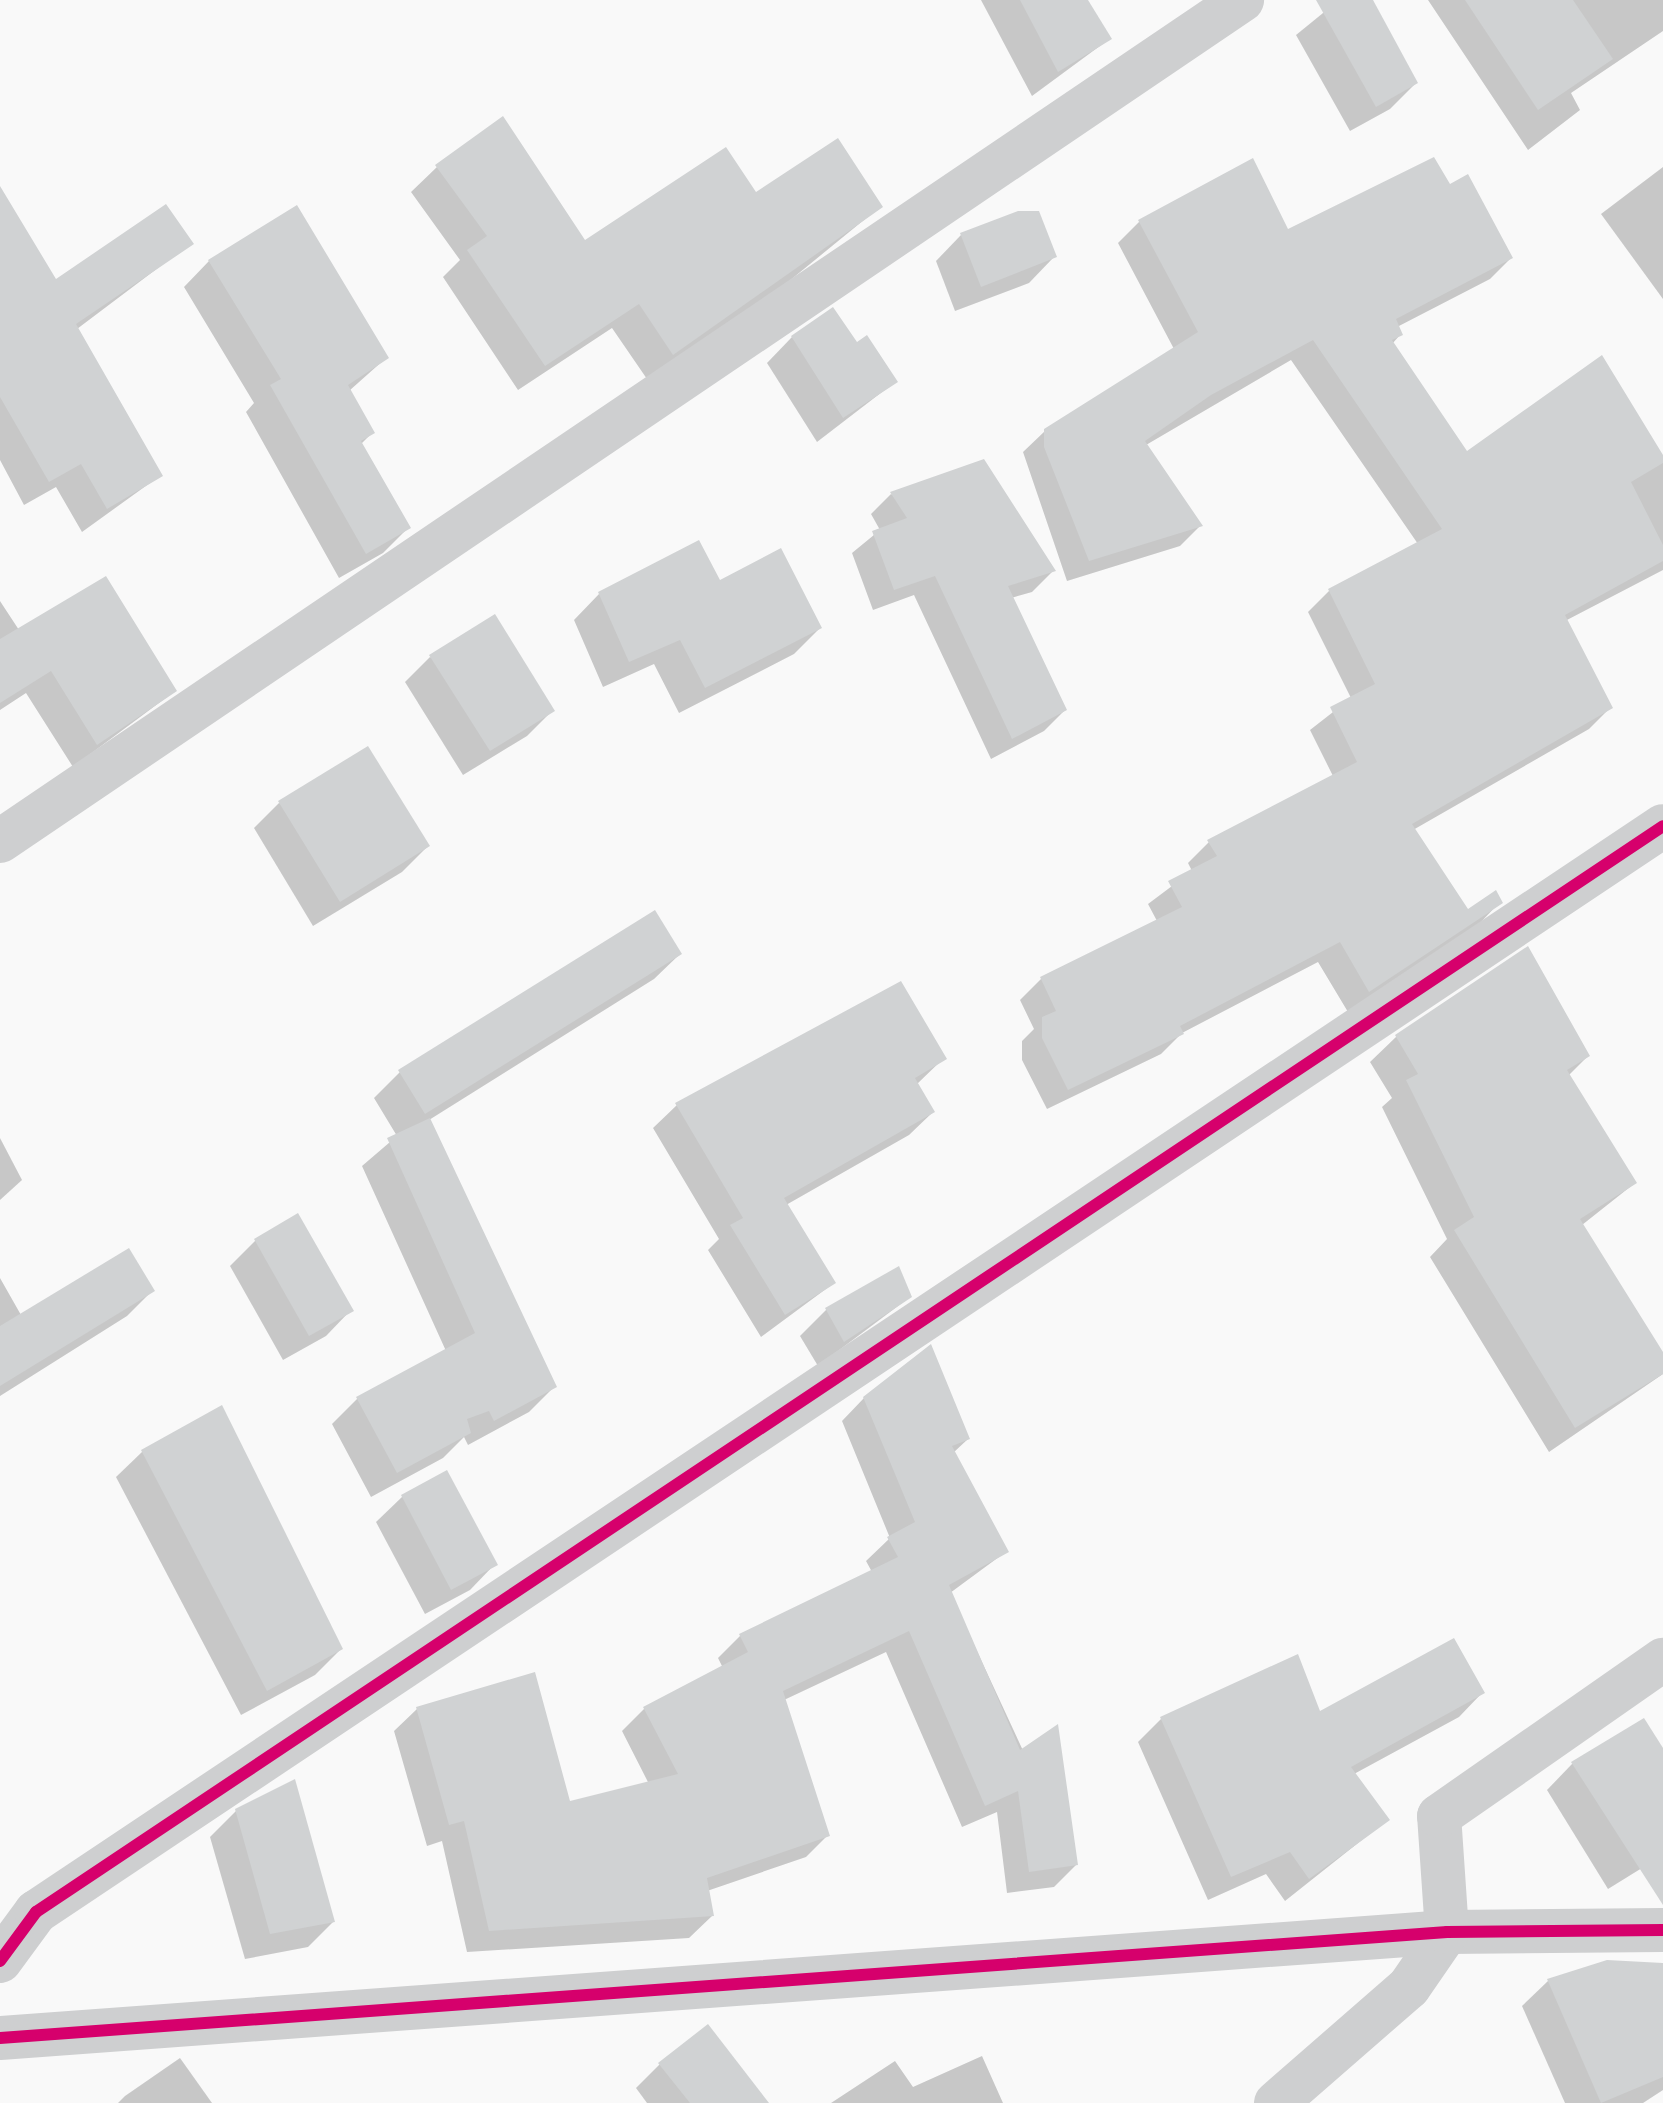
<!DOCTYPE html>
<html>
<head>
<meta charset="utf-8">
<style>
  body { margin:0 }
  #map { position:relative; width:1663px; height:2103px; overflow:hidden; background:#f9f9f9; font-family:"Roboto Condensed",sans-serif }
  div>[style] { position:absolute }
  .shadow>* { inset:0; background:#0003 }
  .building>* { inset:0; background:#d0d2d3 }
  .street>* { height:44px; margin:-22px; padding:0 22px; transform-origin:22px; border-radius:22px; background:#cecfd0 }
  .cycleway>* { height:12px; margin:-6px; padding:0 6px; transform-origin:6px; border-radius:6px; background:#d6006c }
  span { translate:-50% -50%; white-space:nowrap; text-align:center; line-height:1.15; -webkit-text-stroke:8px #fff; paint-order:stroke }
</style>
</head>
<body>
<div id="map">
  <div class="shadow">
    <i style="clip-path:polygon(981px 0,1084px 0,1108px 40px,1032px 96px)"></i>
    <i style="clip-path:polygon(1339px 0,1371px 0,1416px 83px,1390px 109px,1350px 131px,1296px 35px)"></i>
    <i style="clip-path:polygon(1428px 0,1663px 0,1663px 31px,1571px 93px,1580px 110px,1528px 150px)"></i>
    <i style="clip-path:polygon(1252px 161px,1287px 231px,1449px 186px,1511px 258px,1490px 279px,1397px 327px,1400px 335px,1392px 344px,1467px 454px,1663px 459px,1663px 570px,1565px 621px,1610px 708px,1589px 729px,1413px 830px,1467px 912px,1500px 902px,1479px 924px,1348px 1012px,1318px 962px,1182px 1033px,1161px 1054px,1047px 1109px,1022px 1060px,1022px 1041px,1034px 1029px,1020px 1000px,1041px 979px,1157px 921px,1148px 904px,1192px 871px,1188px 863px,1209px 842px,1333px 776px,1310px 730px,1351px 698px,1308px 612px,1329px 591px,1418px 544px,1291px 360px,1146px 445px,1201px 525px,1180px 546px,1067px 581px,1023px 452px,1045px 431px,1174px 349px,1118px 243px,1139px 222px)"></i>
    <i style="clip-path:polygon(437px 167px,585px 243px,756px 195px,881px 206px,777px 291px,647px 379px,612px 328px,518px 390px,443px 277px,460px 260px,411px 192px)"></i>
    <i style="clip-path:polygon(1663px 167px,1663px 299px,1601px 214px)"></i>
    <i style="clip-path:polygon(961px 235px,1054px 257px,1029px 283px,955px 311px,936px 261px)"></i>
    <i style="clip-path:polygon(191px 243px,77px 329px,161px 475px,82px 532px,56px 487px,24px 505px,0 460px,0 259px,55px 282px)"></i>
    <i style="clip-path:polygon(209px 261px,386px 358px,349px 391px,373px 432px,361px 444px,408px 528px,383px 553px,339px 578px,246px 412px,254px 403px,184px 287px)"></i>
    <i style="clip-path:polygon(792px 337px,856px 345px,895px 382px,817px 442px,767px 363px)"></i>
    <i style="clip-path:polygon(891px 494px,1053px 571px,1032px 592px,1011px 598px,1065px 710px,1044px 731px,991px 759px,914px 595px,873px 610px,852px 553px,880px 530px,871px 514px)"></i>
    <i style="clip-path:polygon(719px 583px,820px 628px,794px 654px,679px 713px,654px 664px,603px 687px,574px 620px,599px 594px)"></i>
    <i style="clip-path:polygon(0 601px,19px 630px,175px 691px,73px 767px,26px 693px,0 710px)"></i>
    <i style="clip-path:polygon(430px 657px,553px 710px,527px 736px,463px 775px,405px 682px)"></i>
    <i style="clip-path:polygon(279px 803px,428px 846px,402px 872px,313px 926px,254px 828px)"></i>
    <i style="clip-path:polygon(680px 954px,654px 979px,429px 1120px,555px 1386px,529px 1412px,468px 1445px,464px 1437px,443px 1458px,371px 1497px,332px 1424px,358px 1398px,446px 1351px,362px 1166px,397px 1136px,374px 1098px,400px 1072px)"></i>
    <i style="clip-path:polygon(1396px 1037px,1588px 1056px,1568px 1076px,1635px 1183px,1582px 1225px,1663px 1356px,1663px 1374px,1549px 1452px,1430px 1257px,1447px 1239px,1382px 1107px,1392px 1098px,1370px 1062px)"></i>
    <i style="clip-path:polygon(944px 1058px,917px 1084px,933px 1112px,909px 1135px,786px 1205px,834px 1283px,761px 1337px,708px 1250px,719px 1239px,653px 1128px,677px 1105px)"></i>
    <i style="clip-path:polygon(0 1138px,22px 1180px,0 1200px)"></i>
    <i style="clip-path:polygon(256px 1240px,351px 1310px,326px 1336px,283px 1360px,230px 1266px)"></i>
    <i style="clip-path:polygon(898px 1269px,910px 1297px,818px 1366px,800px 1336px,826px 1310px)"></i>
    <i style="clip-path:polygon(0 1278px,21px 1315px,152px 1291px,127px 1316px,0 1396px)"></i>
    <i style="clip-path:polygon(864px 1398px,968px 1439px,953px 1453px,1007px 1551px,950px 1593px,1076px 1865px,1054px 1887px,1007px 1893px,997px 1812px,962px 1827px,886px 1652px,784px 1700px,828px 1835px,806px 1857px,707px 1891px,712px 1916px,689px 1938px,467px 1952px,442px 1841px,427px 1846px,394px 1731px,417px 1709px,569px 1804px,649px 1784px,622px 1731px,644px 1709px,723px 1668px,718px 1658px,740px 1636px,872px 1572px,866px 1561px,890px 1538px,842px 1421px)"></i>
    <i style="clip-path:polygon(221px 1408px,341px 1649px,315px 1675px,241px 1715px,116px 1477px,142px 1452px)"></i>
    <i style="clip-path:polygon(446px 1472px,495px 1564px,470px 1590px,425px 1614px,376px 1522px,402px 1497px)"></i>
    <i style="clip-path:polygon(1482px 1693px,1459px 1717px,1354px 1774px,1387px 1820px,1285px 1901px,1266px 1874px,1208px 1900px,1138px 1742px,1161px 1719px,1319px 1714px)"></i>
    <i style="clip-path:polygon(1663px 1752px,1663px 1855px,1608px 1889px,1547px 1790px,1572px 1764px)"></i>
    <i style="clip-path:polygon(236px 1811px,333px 1922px,308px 1947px,245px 1959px,210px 1837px)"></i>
    <i style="clip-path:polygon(1663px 1965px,1663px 2090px,1643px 2103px,1565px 2103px,1522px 2006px,1548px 1981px)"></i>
    <i style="clip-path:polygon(982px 2056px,1003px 2103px,831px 2103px,895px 2061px,913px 2087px)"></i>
    <i style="clip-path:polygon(180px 2058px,212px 2103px,118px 2103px,125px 2096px)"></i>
    <i style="clip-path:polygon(660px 2064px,766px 2103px,647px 2103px,636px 2088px)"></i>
  </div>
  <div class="building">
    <i style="clip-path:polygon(1020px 0,1088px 0,1112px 39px,1058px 72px)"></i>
    <i style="clip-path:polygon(1316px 0,1373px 0,1418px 83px,1376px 107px)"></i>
    <i style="clip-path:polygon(1465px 0,1573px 0,1613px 59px,1538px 110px)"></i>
    <i style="clip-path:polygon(503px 116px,585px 240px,726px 147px,756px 192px,838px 138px,883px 207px,673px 355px,639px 304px,545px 366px,467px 250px,487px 236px,435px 165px)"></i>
    <i style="clip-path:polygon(1434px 157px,1450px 184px,1468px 174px,1513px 258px,1396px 319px,1403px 335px,1392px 340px,1467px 451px,1602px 355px,1663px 455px,1663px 463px,1631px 482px,1663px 545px,1663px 561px,1565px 615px,1613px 708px,1412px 824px,1468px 909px,1496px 890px,1503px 903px,1369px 992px,1340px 942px,1180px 1026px,1184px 1034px,1068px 1090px,1042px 1038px,1042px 1017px,1056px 1011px,1040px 977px,1182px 907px,1168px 881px,1217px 856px,1207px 840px,1357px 762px,1330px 707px,1375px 684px,1328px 589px,1442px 529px,1313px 340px,1211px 395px,1145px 441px,1203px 526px,1089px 561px,1044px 447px,1044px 429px,1198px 332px,1138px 220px,1253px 158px,1288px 229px)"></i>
    <i style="clip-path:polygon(0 186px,56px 279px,166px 204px,194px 244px,76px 324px,163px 476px,107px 509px,81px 464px,49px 482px,0 397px)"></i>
    <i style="clip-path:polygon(297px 205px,389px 358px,348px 385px,375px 433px,361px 441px,411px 528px,366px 554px,270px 385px,281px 379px,208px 260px)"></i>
    <i style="clip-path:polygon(1018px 211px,1039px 211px,1057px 257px,981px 287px,960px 233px)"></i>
    <i style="clip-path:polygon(833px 307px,857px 342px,867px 335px,898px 382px,843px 418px,791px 336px)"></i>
    <i style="clip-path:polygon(984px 459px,1056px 571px,1008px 586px,1067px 710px,1012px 739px,935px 576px,894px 590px,872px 531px,907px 518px,890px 492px)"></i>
    <i style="clip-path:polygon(699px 540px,720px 580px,781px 548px,822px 628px,705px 688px,680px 640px,629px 662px,598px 592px)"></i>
    <i style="clip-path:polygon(106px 576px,177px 691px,97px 745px,51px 671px,0 703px,0 639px)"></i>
    <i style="clip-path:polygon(495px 614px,555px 711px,490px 751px,429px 655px)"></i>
    <i style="clip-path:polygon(368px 746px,430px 846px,340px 902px,278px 801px)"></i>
    <i style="clip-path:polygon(655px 910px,682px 954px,425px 1114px,398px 1070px)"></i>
    <i style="clip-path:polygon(1528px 946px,1590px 1056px,1567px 1070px,1637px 1183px,1580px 1219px,1663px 1352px,1663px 1374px,1575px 1428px,1454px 1230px,1474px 1217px,1406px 1080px,1418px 1074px,1395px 1035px)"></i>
    <i style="clip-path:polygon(901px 981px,947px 1059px,915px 1078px,935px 1112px,784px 1198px,836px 1283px,785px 1315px,730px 1225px,743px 1218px,675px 1103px)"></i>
    <i style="clip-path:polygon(430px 1118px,557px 1387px,494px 1421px,489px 1411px,467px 1419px,471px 1433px,397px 1473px,356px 1397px,475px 1333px,387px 1138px)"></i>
    <i style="clip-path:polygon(298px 1213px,354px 1311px,309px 1336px,254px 1239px)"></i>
    <i style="clip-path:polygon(129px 1248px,155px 1291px,0 1386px,0 1326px)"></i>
    <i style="clip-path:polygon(899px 1266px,912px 1297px,844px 1342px,825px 1308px)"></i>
    <i style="clip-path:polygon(931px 1344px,970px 1439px,952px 1446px,1009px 1552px,949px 1585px,1020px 1750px,1058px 1724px,1078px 1865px,1029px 1872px,1018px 1791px,985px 1806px,909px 1631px,783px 1691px,830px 1836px,707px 1878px,714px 1916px,489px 1931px,464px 1821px,449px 1825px,416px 1707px,535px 1672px,570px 1801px,678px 1774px,643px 1707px,748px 1652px,739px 1634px,898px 1557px,887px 1537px,915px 1522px,863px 1397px)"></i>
    <i style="clip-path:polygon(222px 1405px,343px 1649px,267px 1691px,141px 1450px)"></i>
    <i style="clip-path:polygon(447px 1470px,498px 1565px,451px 1590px,401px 1495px)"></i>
    <i style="clip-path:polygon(1454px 1638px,1485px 1693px,1351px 1767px,1390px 1820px,1309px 1879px,1290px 1852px,1231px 1877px,1160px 1717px,1298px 1654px,1320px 1711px)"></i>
    <i style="clip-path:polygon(1644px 1718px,1663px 1748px,1663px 1905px,1571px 1762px)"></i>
    <i style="clip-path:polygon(295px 1779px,335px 1922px,270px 1934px,235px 1809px)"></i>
    <i style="clip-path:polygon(1607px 1960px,1663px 1963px,1663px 2077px,1601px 2103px,1547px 1979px)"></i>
    <i style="clip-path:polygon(708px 2024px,769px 2103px,690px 2103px,658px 2063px)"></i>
  </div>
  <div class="street">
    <i style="left:0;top:841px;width:1500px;rotate:-34.1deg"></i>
    <i style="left:0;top:1961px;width:61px;rotate:-53.7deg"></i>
    <i style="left:36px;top:1912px;width:1956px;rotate:-33.72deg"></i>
    <i style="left:0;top:2038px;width:1451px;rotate:-4.19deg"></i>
    <i style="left:1447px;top:1932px;width:216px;rotate:-0.5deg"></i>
    <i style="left:1276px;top:2103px;width:176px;rotate:-41.1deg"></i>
    <i style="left:1409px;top:1987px;width:67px;rotate:-55.4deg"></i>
    <i style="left:1447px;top:1932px;width:116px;rotate:-93.9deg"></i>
    <i style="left:1439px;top:1816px;width:273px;rotate:-34.9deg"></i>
  </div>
  <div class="cycleway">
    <i style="left:0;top:1961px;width:61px;rotate:-53.7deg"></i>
    <i style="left:36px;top:1912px;width:1956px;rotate:-33.72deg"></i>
    <i style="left:0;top:2038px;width:1451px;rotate:-4.19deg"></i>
    <i style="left:1447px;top:1932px;width:216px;rotate:-0.5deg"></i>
  </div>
</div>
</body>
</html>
